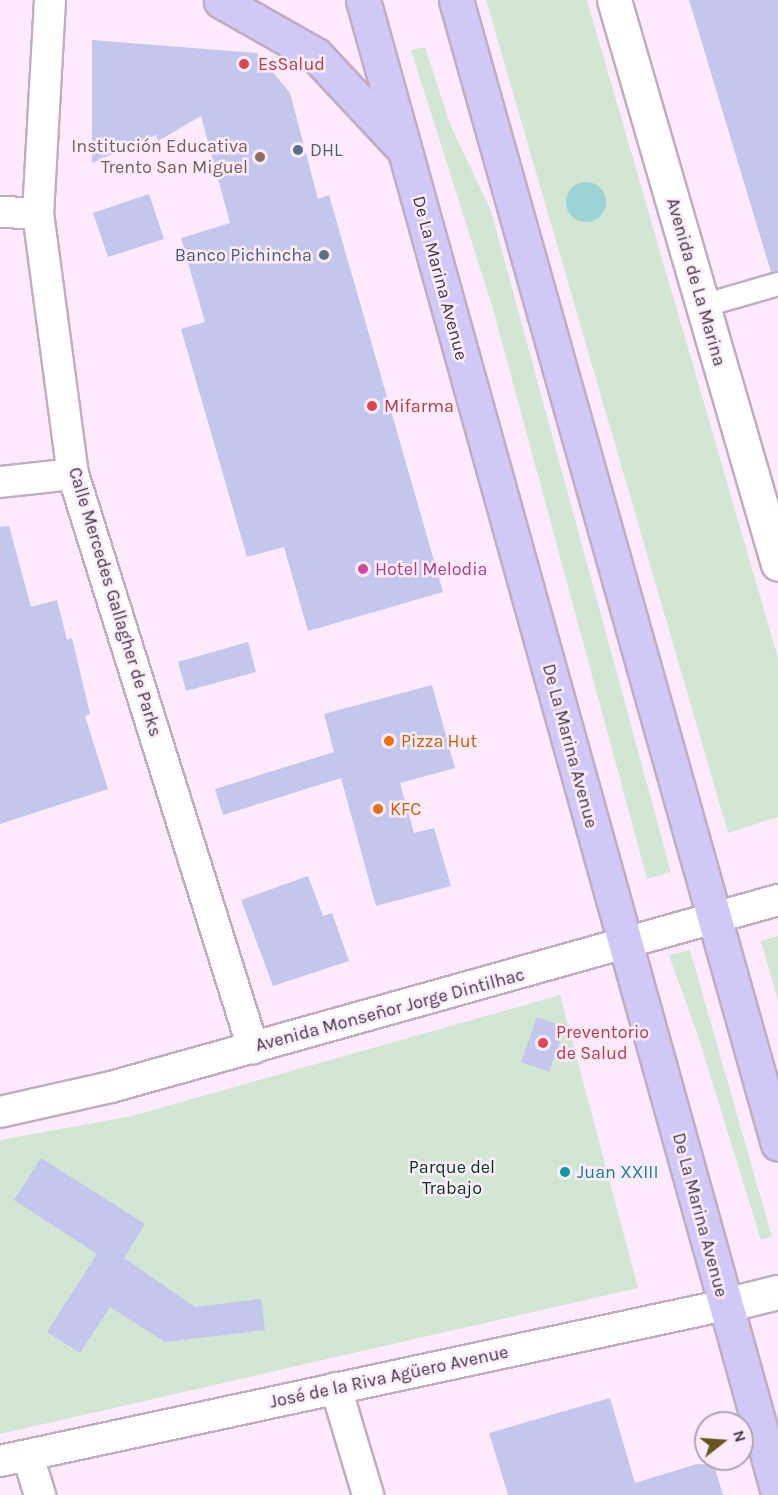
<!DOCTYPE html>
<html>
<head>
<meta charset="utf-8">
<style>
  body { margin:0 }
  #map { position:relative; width:778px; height:1495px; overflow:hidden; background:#fdebfd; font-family:Karla,sans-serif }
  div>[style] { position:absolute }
  .green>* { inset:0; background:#d1e6d3 }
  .water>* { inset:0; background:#9ed3d5 }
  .round { border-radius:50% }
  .building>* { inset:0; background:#c3c6ed }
  .roads { filter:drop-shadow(2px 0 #c1acc2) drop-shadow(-2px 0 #c1acc2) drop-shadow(0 2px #c1acc2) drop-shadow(0 -2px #c1acc2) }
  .pedestrian>* { height:22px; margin:-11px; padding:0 11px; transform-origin:11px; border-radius:11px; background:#fff }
  .minor>* { height:30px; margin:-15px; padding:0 15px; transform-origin:15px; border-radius:15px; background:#fff }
  .tertiary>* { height:33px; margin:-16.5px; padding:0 16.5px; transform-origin:16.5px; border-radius:16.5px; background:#fff }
  .primary>* { height:33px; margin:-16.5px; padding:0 16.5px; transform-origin:16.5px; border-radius:16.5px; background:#d0c9f8 }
  .dots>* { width:16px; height:16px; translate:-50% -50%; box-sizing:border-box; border:3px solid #fdebfd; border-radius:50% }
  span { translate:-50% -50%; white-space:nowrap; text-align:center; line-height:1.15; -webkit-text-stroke:5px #fdebfd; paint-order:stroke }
  .health-label { font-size:18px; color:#be3a42 }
  .left { translate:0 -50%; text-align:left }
  .education-label { font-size:18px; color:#785e54 }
  .right { translate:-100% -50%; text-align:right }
  .service-label { font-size:18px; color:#4e5e75 }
  .street-label { font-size:18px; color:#423943 }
  .hotel-label { font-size:18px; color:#b23c85 }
  .food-label { font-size:18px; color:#c56008 }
  .park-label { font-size:18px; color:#023a15 }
  .culture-label { font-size:18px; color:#0d838f }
  .north { position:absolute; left:694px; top:1411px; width:60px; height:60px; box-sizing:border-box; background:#fdebfd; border:2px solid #b2a4b3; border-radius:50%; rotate:73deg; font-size:16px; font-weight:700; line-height:24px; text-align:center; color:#423943 }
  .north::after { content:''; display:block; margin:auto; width:21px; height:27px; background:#685422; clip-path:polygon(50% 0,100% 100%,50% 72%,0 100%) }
</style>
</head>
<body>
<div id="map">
  <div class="green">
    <i style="clip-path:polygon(486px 0,587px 0,778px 658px,778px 817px,728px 833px)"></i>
    <i style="clip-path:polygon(425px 47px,450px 124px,491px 211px,671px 872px,647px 879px,493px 309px,411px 50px)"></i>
    <i style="clip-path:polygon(778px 936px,778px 1001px,761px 941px)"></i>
    <i style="clip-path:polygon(690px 950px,772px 1237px,761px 1240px,699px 1039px,669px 955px)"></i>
    <i style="clip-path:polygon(560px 995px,638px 1288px,0 1434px,0 1140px,132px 1116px)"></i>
  </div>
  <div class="water">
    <i class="round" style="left:566px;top:182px;width:40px;height:40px"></i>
  </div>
  <div class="building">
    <i style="clip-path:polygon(689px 0,778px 0,778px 271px,771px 272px)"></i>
    <i style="clip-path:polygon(92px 40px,257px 53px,290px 93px,318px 199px,329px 195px,443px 592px,308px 631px,284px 547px,247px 557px,181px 329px,205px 322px,181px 238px,230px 223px,201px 116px,158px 141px,156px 135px,92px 163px)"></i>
    <i style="clip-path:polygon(149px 194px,164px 239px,108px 257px,93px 213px)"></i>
    <i style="clip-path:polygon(9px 526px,31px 607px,57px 600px,67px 640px,72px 638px,90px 714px,85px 716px,108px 789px,0 824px,0 527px)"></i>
    <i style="clip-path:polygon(248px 642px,256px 672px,186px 691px,178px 662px)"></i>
    <i style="clip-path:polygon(432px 685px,455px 768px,400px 783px,414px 833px,434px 828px,451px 886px,376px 906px,341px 778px,223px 815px,215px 789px,334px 752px,324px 714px)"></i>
    <i style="clip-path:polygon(308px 876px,323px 916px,332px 913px,349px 961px,273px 986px,241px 900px)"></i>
    <i style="clip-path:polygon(537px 1017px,565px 1027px,549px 1072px,521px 1062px)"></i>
    <i style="clip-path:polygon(41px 1158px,145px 1224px,124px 1258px,195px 1307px,261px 1299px,265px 1330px,165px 1342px,110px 1307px,80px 1353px,47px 1332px,97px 1254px,14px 1200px)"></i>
    <i style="clip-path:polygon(610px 1398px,635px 1483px,697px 1464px,714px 1465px,723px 1495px,508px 1495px,489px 1433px)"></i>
  </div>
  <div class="roads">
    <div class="pedestrian">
      <i style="left:702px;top:306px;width:79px;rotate:-16.1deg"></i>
    </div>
    <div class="minor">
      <i style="left:50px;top:0;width:213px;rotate:93.2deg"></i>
      <i style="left:38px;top:213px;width:263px;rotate:82.4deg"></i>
      <i style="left:73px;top:474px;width:602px;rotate:72.59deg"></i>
      <i style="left:0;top:212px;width:38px;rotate:2deg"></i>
      <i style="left:0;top:482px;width:73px;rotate:-6.3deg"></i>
      <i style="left:0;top:1112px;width:114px;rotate:-12.7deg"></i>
      <i style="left:111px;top:1087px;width:693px;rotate:-15.66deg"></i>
      <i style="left:336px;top:1388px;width:112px;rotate:73.3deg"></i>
      <i style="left:28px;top:1456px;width:41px;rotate:72.9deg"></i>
      <i style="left:0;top:1461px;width:742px;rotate:-12.14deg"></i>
    </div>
    <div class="tertiary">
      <i style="left:614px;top:0;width:587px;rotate:73.79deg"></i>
      <i style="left:725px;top:1305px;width:55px;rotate:-13.8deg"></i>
    </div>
    <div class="primary">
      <i style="left:363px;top:0;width:1549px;rotate:74.46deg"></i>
      <i style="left:456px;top:0;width:1188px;rotate:74.28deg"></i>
      <i style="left:221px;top:1px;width:109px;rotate:29.6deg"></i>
      <i style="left:316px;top:55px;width:123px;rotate:47deg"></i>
    </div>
  </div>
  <div class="dots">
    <i style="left:244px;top:64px;background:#e0444e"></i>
    <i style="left:298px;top:150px;background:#5c6f8a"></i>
    <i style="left:260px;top:157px;background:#8d6e63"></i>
    <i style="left:324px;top:255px;background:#5c6f8a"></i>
    <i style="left:372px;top:406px;background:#e0444e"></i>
    <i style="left:363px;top:569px;background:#d1479c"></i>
    <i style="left:389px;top:741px;background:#e8710a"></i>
    <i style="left:378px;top:809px;background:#e8710a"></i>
    <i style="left:543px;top:1043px;background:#e0444e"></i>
    <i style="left:565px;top:1172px;background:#0f9aa8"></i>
  </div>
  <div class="health-label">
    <span class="left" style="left:258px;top:64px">EsSalud</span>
    <span class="left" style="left:384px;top:406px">Mifarma</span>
    <span class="left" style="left:556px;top:1043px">Preventorio<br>de Salud</span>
  </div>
  <div class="education-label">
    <span class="right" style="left:248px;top:157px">Institución Educativa<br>Trento San Miguel</span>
  </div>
  <div class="service-label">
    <span class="left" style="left:310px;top:150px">DHL</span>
    <span class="right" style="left:312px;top:255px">Banco Pichincha</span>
  </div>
  <div class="street-label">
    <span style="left:440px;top:278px;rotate:75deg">De La Marina Avenue</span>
    <span style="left:696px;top:282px;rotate:74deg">Avenida de La Marina</span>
    <span style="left:115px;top:602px;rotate:73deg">Calle Mercedes Gallagher de Parks</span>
    <span style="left:570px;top:746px;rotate:75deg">De La Marina Avenue</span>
    <span style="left:390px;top:1010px;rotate:-15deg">Avenida Monseñor Jorge Dintilhac</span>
    <span style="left:700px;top:1215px;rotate:75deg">De La Marina Avenue</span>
    <span style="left:389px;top:1377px;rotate:-12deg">José de la Riva Agüero Avenue</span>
  </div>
  <div class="hotel-label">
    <span class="left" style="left:375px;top:569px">Hotel Melodia</span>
  </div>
  <div class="food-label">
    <span class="left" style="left:401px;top:741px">Pizza Hut</span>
    <span class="left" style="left:390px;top:809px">KFC</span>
  </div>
  <div class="park-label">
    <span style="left:452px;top:1178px">Parque del<br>Trabajo</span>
  </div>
  <div class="culture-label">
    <span class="left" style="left:577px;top:1172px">Juan XXIII</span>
  </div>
  <div class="north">N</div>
</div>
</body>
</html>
